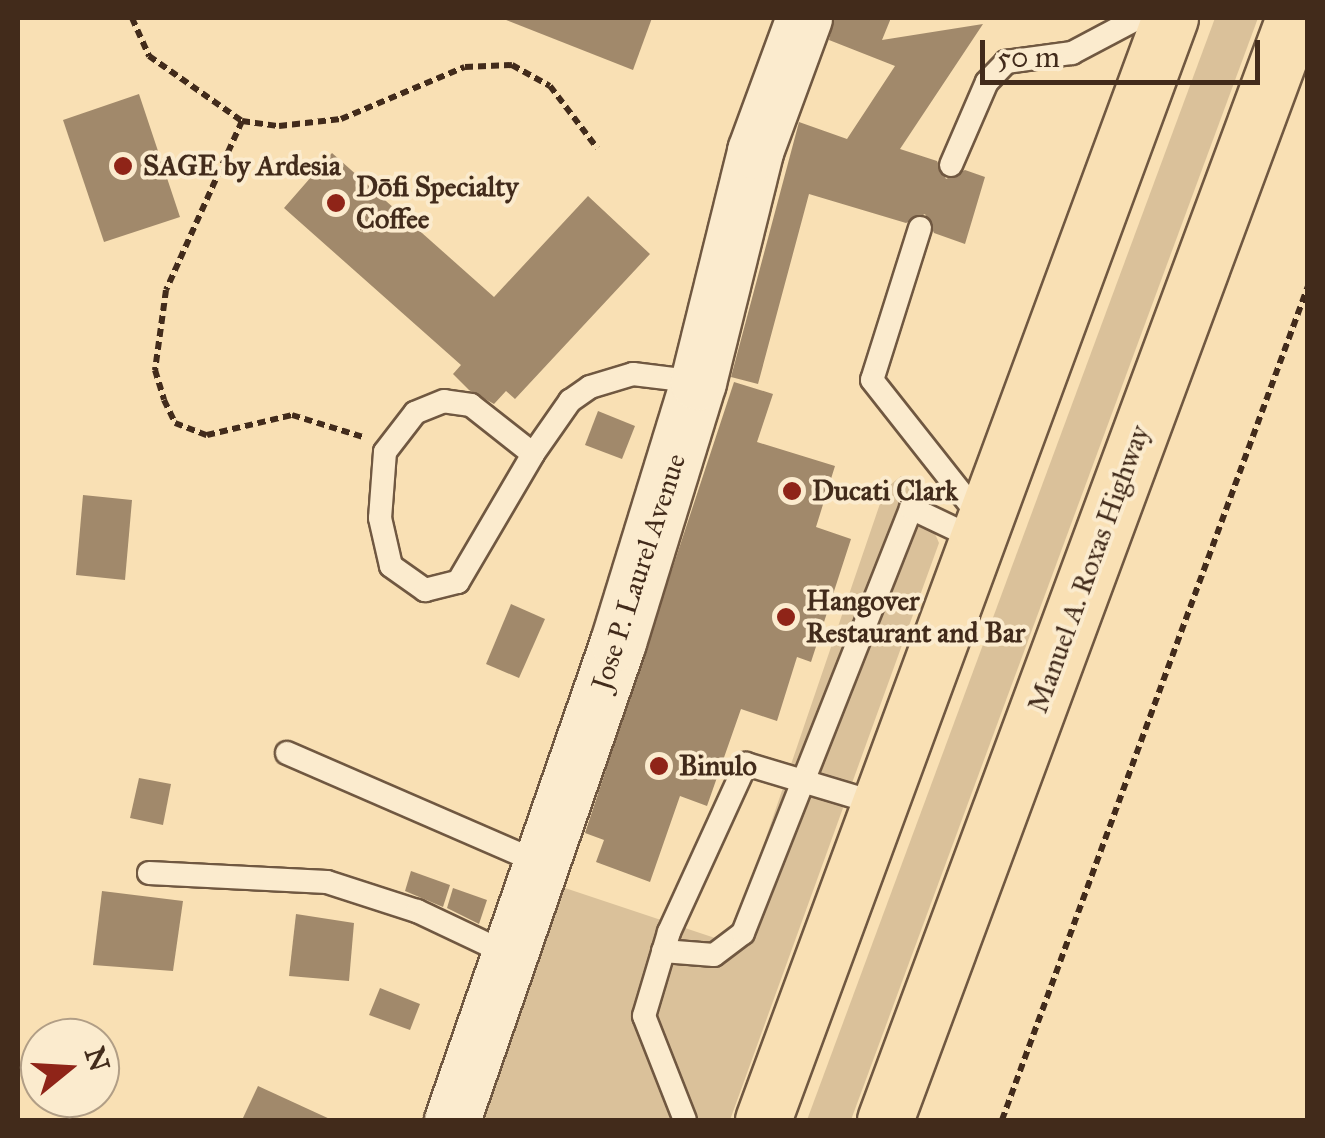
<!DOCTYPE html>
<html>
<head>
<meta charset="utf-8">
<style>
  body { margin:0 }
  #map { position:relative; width:1325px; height:1138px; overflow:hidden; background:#f9e0b4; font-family:"IM FELL Great Primer",serif }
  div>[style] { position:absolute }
  .green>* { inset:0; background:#dac19a }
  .building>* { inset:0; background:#a1896b }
  .path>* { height:6px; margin-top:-3px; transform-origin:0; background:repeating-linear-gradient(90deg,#422b1b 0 8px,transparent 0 13px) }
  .roads { filter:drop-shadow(2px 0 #705841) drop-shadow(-2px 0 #705841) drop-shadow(0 2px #705841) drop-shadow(0 -2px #705841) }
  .lane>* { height:22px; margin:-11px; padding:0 11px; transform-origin:11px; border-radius:11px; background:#fbebce }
  .secondary>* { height:55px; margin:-27.5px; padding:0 27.5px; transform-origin:27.5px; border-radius:27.5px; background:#fbebce }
  .primary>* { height:55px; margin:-27.5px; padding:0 27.5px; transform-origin:27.5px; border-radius:27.5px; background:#f9e0b4 }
  .dots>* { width:28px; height:28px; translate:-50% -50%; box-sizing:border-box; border:5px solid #fbebce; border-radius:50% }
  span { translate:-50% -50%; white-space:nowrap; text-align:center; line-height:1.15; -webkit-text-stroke:8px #fbebce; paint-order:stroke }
  .poi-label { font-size:28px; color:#422b1b; font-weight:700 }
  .left { translate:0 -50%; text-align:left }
  .street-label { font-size:28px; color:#422b1b }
  .frame { position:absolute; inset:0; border:20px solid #422b1b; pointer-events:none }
  .north { position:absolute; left:20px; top:1018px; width:100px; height:100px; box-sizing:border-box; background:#fbebce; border:2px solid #b19e86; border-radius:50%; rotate:72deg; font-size:28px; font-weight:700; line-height:40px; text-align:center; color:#422b1b }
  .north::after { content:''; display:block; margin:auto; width:35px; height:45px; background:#8f2418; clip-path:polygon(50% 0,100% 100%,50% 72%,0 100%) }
  .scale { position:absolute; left:980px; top:40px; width:280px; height:45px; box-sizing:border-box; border:5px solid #422b1b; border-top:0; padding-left:12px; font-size:30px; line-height:35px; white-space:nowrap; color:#422b1b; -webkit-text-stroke:8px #fbebce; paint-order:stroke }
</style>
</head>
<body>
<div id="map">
  <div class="green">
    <i style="clip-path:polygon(1215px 18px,1258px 18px,851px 1120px,807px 1120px)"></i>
    <i style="clip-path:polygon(901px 476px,921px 501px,939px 543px,730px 1120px,471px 1120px,559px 886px,730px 943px,885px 489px)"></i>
  </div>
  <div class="building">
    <i style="clip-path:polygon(501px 18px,652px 18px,633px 70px)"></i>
    <i style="clip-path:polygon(834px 18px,891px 18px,882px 40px,983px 24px,900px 149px,937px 161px,946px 179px,965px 170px,985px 177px,965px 244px,934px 233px,925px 214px,906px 223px,809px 194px,758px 384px,731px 377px,799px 122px,847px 139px,895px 66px,829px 40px)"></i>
    <i style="clip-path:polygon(139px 94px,180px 217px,104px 242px,63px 120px)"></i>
    <i style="clip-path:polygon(332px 153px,494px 297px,588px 196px,650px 254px,515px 399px,506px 391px,494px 404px,469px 390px,453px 374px,461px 365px,284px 208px)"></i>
    <i style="clip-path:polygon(734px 382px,773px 394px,757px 442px,835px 466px,816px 527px,851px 539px,811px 662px,797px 657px,777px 721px,741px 709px,707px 806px,680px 796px,650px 882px,596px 862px,604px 840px,585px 833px)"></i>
    <i style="clip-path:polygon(598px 411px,635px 426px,622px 459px,585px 445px)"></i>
    <i style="clip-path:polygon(83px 495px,132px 500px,125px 580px,76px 575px)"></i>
    <i style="clip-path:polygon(511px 604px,545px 619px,519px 678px,486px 664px)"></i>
    <i style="clip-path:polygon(139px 778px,171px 784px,163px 825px,130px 818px)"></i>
    <i style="clip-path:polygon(411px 871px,450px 885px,443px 907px,405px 891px)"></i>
    <i style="clip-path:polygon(453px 888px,487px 900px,479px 924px,447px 908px)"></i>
    <i style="clip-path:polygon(102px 891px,183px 901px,173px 971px,93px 965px)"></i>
    <i style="clip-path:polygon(296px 914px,354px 923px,349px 981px,289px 976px)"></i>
    <i style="clip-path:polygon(380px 988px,420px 1004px,410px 1030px,369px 1015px)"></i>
    <i style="clip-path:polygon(258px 1086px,332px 1120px,242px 1120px)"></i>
  </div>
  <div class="path">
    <i style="left:132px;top:18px;width:42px;rotate:65.9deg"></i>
    <i style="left:149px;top:56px;width:113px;rotate:35deg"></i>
    <i style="left:242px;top:121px;width:37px;rotate:8deg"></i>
    <i style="left:279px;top:126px;width:62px;rotate:-6.4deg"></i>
    <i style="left:341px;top:119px;width:134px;rotate:-22.8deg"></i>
    <i style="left:465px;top:67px;width:47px;rotate:-2.4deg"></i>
    <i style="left:512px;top:65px;width:43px;rotate:28.9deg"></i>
    <i style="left:550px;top:86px;width:78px;rotate:52.8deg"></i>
    <i style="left:242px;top:121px;width:185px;rotate:114.2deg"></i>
    <i style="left:166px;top:290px;width:81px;rotate:97.8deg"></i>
    <i style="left:155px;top:370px;width:31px;rotate:73deg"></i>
    <i style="left:164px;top:400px;width:25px;rotate:64deg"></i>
    <i style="left:175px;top:423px;width:34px;rotate:21deg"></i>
    <i style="left:207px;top:435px;width:87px;rotate:-13.2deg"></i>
    <i style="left:292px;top:415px;width:74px;rotate:17.2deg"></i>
    <i style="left:1002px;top:1120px;width:888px;rotate:-69.85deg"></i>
  </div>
  <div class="roads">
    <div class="lane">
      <i style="left:951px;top:165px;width:90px;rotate:-66.6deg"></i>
      <i style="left:987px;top:82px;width:28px;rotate:-46deg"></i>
      <i style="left:1006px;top:62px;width:67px;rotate:-7.8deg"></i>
      <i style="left:1072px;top:53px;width:75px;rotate:-27.9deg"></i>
      <i style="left:920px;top:228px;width:159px;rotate:107.5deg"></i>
      <i style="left:872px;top:380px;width:176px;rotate:51.7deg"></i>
      <i style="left:533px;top:454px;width:79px;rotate:-141.7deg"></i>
      <i style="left:471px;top:405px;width:27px;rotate:-172deg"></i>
      <i style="left:444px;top:401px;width:31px;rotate:158deg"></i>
      <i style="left:415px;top:413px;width:49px;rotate:127.6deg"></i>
      <i style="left:385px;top:452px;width:66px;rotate:94.3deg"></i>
      <i style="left:380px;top:518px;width:49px;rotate:77.1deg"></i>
      <i style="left:391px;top:566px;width:42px;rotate:35.2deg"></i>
      <i style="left:425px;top:590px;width:34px;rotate:-14deg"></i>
      <i style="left:458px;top:582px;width:148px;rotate:-59.6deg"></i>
      <i style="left:533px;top:454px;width:65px;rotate:-55.1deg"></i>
      <i style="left:570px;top:401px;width:24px;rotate:-35deg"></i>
      <i style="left:590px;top:387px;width:45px;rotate:-16.8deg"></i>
      <i style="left:633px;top:374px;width:65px;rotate:7deg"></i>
      <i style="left:287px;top:753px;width:276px;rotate:23.5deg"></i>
      <i style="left:149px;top:873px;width:178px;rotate:2.9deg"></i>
      <i style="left:327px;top:882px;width:95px;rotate:17.9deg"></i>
      <i style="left:417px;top:911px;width:103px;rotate:25.3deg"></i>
      <i style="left:663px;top:951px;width:51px;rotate:4.5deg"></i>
      <i style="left:714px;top:955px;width:36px;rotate:-37deg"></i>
      <i style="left:743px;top:933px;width:457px;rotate:-68.4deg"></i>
      <i style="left:911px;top:508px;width:70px;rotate:25.5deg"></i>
      <i style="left:685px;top:1120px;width:112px;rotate:-111.5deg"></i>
      <i style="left:644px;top:1016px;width:88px;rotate:-73.4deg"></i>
      <i style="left:669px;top:932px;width:185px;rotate:-65.4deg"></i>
      <i style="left:746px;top:764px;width:139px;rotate:16.7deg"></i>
    </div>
    <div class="secondary">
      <i style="left:452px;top:1120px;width:506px;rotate:-70.85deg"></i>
      <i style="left:618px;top:642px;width:272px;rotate:-72.9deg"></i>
      <i style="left:698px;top:382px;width:238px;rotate:-76.1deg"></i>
      <i style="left:755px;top:151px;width:142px;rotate:-69.8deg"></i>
    </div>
    <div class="primary">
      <i style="left:763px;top:1120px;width:1175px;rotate:-69.73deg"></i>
      <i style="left:885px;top:1120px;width:1175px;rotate:-69.64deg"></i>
    </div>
  </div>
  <div class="dots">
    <i style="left:123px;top:166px;background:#8f2418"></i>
    <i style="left:336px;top:203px;background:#8f2418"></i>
    <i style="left:792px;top:491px;background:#8f2418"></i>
    <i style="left:786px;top:617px;background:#8f2418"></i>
    <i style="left:659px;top:766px;background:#8f2418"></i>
  </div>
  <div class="poi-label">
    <span class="left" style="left:143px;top:166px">SAGE by Ardesia</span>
    <span class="left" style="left:356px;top:203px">Dōfi Specialty<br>Coffee</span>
    <span class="left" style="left:812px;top:491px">Ducati Clark</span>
    <span class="left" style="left:806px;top:617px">Hangover<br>Restaurant and Bar</span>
    <span class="left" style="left:679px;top:766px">Binulo</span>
  </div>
  <div class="street-label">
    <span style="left:1089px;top:569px;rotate:-70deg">Manuel A. Roxas Highway</span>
    <span style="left:639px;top:572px;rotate:-72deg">Jose P. Laurel Avenue</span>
  </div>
  <div class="frame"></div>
  <div class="north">N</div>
  <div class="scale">50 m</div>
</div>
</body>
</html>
